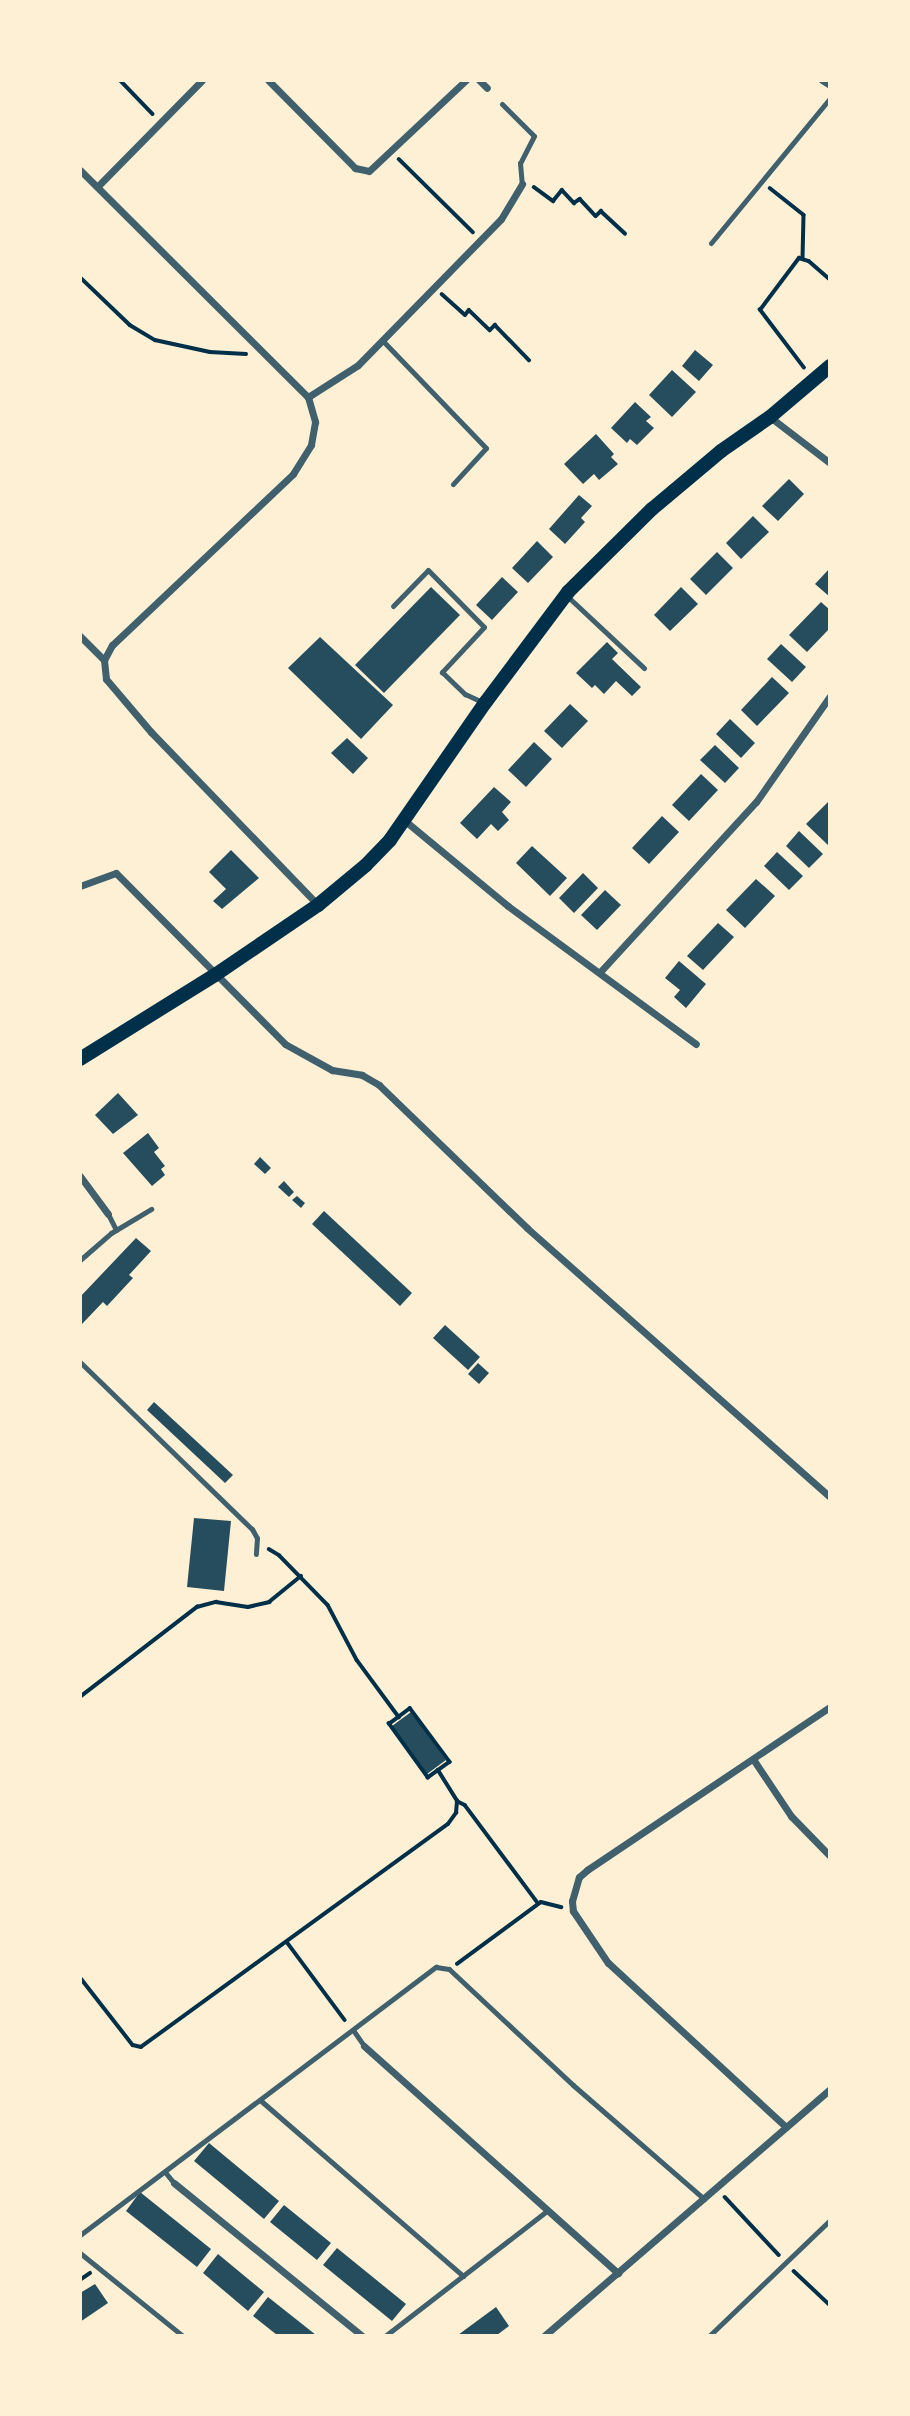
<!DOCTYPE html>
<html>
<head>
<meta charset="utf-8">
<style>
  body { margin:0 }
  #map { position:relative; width:910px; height:2416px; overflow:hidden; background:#fdf0d5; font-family:"IBM Plex Sans",sans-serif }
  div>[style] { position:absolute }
  .building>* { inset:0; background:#264d5e }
  .path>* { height:3.5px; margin:-1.75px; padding:0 1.75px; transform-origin:1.75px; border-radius:1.75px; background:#003049 }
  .service>* { height:5px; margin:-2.5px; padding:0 2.5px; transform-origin:2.5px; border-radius:2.5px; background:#3f606c }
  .minor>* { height:7px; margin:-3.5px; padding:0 3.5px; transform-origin:3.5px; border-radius:3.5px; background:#3f606c }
  .secondary>* { height:14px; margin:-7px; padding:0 7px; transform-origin:7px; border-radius:7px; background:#003049 }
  span { translate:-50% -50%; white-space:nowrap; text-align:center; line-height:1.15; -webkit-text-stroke:5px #fdf0d5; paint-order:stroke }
  .frame { position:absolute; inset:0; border:82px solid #fdf0d5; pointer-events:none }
</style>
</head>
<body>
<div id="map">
  <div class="building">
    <i style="clip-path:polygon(695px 350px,713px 365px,699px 381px,682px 366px)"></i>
    <i style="clip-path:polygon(672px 370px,696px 392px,672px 417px,649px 395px)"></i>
    <i style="clip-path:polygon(635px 402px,651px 417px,646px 421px,654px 428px,637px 445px,630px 439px,627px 443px,611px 428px)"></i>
    <i style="clip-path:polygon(596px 434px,614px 454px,611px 457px,618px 464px,599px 480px,594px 474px,583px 484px,564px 464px)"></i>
    <i style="clip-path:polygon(789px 479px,804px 494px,778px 521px,762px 506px)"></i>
    <i style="clip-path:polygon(579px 495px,592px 506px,581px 518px,585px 522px,565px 544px,549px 529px)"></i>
    <i style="clip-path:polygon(753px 516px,769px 532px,741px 559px,726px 543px)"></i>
    <i style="clip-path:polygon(537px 541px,553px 557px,528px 583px,512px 568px)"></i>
    <i style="clip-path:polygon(717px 552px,733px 568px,706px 595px,690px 579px)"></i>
    <i style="clip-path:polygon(830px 568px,830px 597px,815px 584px)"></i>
    <i style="clip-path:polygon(502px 577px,518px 592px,492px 620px,476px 605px)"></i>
    <i style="clip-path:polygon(431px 587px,460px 615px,384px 693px,355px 665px)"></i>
    <i style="clip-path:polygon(681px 587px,698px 604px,670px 631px,654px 615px)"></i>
    <i style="clip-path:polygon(821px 602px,830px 610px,830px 628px,807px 652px,789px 635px)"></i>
    <i style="clip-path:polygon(320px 637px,393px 705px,361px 739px,288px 668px)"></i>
    <i style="clip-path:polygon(607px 642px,618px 653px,612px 659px,641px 687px,632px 696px,616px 681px,604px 694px,595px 685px,592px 688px,576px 673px)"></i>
    <i style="clip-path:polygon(781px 644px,806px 667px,792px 682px,767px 659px)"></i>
    <i style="clip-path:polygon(772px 677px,789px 693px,757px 726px,741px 710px)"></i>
    <i style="clip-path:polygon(570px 704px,588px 721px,562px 748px,544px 731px)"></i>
    <i style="clip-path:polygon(730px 719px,755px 743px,741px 758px,716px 734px)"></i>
    <i style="clip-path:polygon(347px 738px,368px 758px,353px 774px,331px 753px)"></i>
    <i style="clip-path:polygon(534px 742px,552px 759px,526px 787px,508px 770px)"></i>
    <i style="clip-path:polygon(715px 745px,739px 768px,725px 783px,700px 760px)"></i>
    <i style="clip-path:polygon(701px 774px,718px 790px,689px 821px,672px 805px)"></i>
    <i style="clip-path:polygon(494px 787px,511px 802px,502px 812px,509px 820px,498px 831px,491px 824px,477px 839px,460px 823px)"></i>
    <i style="clip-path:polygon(830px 800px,830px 847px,806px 824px)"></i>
    <i style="clip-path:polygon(662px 816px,679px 832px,649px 864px,632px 848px)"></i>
    <i style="clip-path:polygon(799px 831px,823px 854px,809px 868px,786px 846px)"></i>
    <i style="clip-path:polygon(532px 846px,567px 878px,550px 896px,516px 863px)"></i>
    <i style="clip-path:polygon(231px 850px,259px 878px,222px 909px,213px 901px,226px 889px,209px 872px)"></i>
    <i style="clip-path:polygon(777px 852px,803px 876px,789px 890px,764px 866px)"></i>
    <i style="clip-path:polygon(583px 873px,598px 888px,574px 913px,559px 898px)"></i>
    <i style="clip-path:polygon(756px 879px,775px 896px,745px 928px,726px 910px)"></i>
    <i style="clip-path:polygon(605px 890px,621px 905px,597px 930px,581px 915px)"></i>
    <i style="clip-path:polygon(718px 923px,734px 937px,703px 970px,687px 956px)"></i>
    <i style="clip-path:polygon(679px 961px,706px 984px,686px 1008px,674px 997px,680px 990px,665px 978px)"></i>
    <i style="clip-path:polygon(118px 1093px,138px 1115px,113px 1134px,95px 1115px)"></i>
    <i style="clip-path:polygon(148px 1133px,159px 1148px,154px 1152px,165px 1166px,161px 1169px,165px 1175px,152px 1186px,123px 1153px)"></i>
    <i style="clip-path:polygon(260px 1157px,271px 1168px,265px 1174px,254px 1164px)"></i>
    <i style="clip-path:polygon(284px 1181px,294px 1192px,289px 1197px,278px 1187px)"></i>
    <i style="clip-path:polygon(297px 1196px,305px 1203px,301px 1208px,292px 1200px)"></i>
    <i style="clip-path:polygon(324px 1211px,412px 1293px,400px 1306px,312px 1224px)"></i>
    <i style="clip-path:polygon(136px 1238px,151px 1251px,129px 1275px,133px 1278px,107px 1306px,103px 1302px,82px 1324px,80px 1297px)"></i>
    <i style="clip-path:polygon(445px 1325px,480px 1357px,468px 1370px,433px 1338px)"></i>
    <i style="clip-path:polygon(478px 1363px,489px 1373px,479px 1384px,468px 1374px)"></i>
    <i style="clip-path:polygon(154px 1402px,233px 1475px,225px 1483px,147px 1410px)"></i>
    <i style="clip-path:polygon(194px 1518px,231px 1521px,224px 1591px,187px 1587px)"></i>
    <i style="clip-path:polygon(411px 1712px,446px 1760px,427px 1774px,392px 1726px)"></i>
    <i style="clip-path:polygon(209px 2143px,279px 2201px,264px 2219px,194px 2161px)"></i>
    <i style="clip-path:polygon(140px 2192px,211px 2249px,197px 2267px,126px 2211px)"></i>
    <i style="clip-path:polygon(284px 2205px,331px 2243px,317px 2260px,270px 2222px)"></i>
    <i style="clip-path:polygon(337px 2248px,406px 2304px,392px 2321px,323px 2265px)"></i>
    <i style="clip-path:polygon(218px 2254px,264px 2292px,248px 2311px,203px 2273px)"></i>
    <i style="clip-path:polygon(95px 2284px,108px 2303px,80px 2322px,80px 2293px)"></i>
    <i style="clip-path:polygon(268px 2297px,316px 2335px,277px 2335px,253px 2316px)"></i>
    <i style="clip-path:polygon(496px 2307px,509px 2326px,497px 2335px,458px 2335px)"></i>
  </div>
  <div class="path">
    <i style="left:120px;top:80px;width:47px;rotate:45.9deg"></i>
    <i style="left:399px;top:159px;width:104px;rotate:44.6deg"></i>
    <i style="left:534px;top:187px;width:24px;rotate:36deg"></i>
    <i style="left:553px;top:201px;width:14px;rotate:-51deg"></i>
    <i style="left:562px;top:190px;width:18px;rotate:47deg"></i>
    <i style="left:574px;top:203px;width:7px;rotate:-34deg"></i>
    <i style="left:580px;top:199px;width:23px;rotate:47deg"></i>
    <i style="left:596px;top:216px;width:7px;rotate:-45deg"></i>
    <i style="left:601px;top:211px;width:33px;rotate:43deg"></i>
    <i style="left:770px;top:188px;width:43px;rotate:38.5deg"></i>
    <i style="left:804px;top:215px;width:43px;rotate:91.3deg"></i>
    <i style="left:80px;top:277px;width:69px;rotate:43.8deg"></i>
    <i style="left:130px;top:325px;width:29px;rotate:31deg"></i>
    <i style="left:155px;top:340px;width:56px;rotate:12.3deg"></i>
    <i style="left:210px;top:352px;width:36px;rotate:3deg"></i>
    <i style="left:442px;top:294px;width:31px;rotate:42deg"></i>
    <i style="left:465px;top:315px;width:6px;rotate:-51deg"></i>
    <i style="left:469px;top:310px;width:29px;rotate:44deg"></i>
    <i style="left:490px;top:330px;width:7px;rotate:-45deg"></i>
    <i style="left:495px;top:325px;width:49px;rotate:45.8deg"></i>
    <i style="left:804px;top:368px;width:73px;rotate:-127.2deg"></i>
    <i style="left:760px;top:310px;width:65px;rotate:-53.1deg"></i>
    <i style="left:799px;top:258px;width:10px;rotate:17deg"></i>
    <i style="left:809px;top:261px;width:28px;rotate:41deg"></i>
    <i style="left:269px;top:1549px;width:12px;rotate:31deg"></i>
    <i style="left:279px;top:1555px;width:70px;rotate:45.6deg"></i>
    <i style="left:328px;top:1605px;width:62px;rotate:62.2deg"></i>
    <i style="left:357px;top:1660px;width:71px;rotate:53.6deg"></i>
    <i style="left:80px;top:1697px;width:148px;rotate:-37.6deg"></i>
    <i style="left:197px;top:1607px;width:20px;rotate:-15deg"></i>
    <i style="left:216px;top:1602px;width:32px;rotate:9deg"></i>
    <i style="left:248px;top:1607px;width:22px;rotate:-13deg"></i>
    <i style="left:269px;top:1602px;width:41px;rotate:-39.1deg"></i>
    <i style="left:410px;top:1708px;width:67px;rotate:53.5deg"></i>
    <i style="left:450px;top:1762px;width:27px;rotate:144deg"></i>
    <i style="left:428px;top:1778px;width:67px;rotate:-125.8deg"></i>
    <i style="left:389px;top:1724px;width:26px;rotate:-37deg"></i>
    <i style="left:457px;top:1801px;width:9px;rotate:27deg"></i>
    <i style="left:465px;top:1805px;width:122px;rotate:53.3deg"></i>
    <i style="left:287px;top:1942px;width:97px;rotate:53.4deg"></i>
    <i style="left:457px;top:1964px;width:104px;rotate:-36.4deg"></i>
    <i style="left:541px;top:1902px;width:21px;rotate:14deg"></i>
    <i style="left:80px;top:1977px;width:86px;rotate:52.1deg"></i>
    <i style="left:133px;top:2045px;width:8px;rotate:14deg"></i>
    <i style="left:141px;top:2047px;width:379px;rotate:-36deg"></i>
    <i style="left:448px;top:1824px;width:14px;rotate:-54deg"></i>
    <i style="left:456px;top:1813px;width:12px;rotate:-85deg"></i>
    <i style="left:457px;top:1801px;width:36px;rotate:-122deg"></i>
    <i style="left:725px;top:2197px;width:79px;rotate:47deg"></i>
    <i style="left:794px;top:2271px;width:50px;rotate:43.4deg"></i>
    <i style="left:80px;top:2280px;width:12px;rotate:-35deg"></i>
  </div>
  <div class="service">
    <i style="left:502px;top:104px;width:45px;rotate:45deg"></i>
    <i style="left:534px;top:136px;width:30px;rotate:117deg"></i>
    <i style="left:520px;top:163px;width:21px;rotate:85deg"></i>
    <i style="left:711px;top:243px;width:188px;rotate:-50.6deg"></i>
    <i style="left:382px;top:340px;width:150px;rotate:46.1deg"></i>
    <i style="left:486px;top:448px;width:49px;rotate:132.5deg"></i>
    <i style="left:566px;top:595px;width:107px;rotate:43.1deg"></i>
    <i style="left:393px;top:606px;width:50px;rotate:-45.8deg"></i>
    <i style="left:428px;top:570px;width:80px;rotate:45.5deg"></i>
    <i style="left:484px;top:627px;width:62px;rotate:133deg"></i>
    <i style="left:442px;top:672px;width:32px;rotate:44deg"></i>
    <i style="left:465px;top:694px;width:19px;rotate:25deg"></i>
    <i style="left:108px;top:1214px;width:18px;rotate:63deg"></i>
    <i style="left:80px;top:1260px;width:41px;rotate:-41.1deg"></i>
    <i style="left:111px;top:1233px;width:47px;rotate:-31deg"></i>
    <i style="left:80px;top:1362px;width:240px;rotate:44.2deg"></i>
    <i style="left:252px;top:1529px;width:10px;rotate:61deg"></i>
    <i style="left:257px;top:1538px;width:16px;rotate:94deg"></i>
    <i style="left:353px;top:2030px;width:19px;rotate:55deg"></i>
    <i style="left:260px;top:2100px;width:269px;rotate:40.9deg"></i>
    <i style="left:165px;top:2172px;width:14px;rotate:51deg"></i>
    <i style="left:80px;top:2235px;width:446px;rotate:-37deg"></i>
    <i style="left:436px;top:1967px;width:13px;rotate:9deg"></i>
    <i style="left:449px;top:1969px;width:170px;rotate:43.1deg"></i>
    <i style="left:573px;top:2085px;width:174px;rotate:41deg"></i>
    <i style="left:80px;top:2253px;width:132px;rotate:38.9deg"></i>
    <i style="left:385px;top:2336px;width:206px;rotate:-37.7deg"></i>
    <i style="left:709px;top:2336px;width:168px;rotate:-43.8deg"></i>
  </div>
  <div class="minor">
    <i style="left:268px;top:80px;width:124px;rotate:45.3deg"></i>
    <i style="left:355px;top:168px;width:14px;rotate:12deg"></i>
    <i style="left:369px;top:171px;width:133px;rotate:-43.2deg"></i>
    <i style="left:479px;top:80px;width:11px;rotate:45deg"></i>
    <i style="left:822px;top:80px;width:9px;rotate:32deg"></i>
    <i style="left:80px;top:170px;width:322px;rotate:44.9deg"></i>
    <i style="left:308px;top:397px;width:26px;rotate:74deg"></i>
    <i style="left:315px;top:422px;width:23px;rotate:100deg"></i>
    <i style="left:311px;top:445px;width:34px;rotate:122deg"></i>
    <i style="left:293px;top:474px;width:249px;rotate:136.6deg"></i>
    <i style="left:112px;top:645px;width:17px;rotate:118deg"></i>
    <i style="left:98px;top:186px;width:148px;rotate:-45.5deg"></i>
    <i style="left:308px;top:397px;width:59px;rotate:-32.6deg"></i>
    <i style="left:358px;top:365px;width:204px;rotate:-45.6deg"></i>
    <i style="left:501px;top:219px;width:41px;rotate:-59deg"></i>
    <i style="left:770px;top:417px;width:76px;rotate:37.5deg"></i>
    <i style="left:80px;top:636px;width:34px;rotate:45deg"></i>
    <i style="left:104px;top:660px;width:19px;rotate:84deg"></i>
    <i style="left:106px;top:679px;width:70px;rotate:49.7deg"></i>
    <i style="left:151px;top:732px;width:240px;rotate:46deg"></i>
    <i style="left:404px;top:820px;width:135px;rotate:39.6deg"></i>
    <i style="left:508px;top:906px;width:233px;rotate:36.3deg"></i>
    <i style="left:80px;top:886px;width:38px;rotate:-20deg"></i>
    <i style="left:116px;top:873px;width:240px;rotate:45.3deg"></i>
    <i style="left:285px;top:1044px;width:54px;rotate:29deg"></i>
    <i style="left:332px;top:1070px;width:30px;rotate:9deg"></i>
    <i style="left:362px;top:1075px;width:20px;rotate:30deg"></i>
    <i style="left:379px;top:1085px;width:206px;rotate:44deg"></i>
    <i style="left:527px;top:1228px;width:405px;rotate:41.6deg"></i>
    <i style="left:600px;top:972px;width:231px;rotate:-47.5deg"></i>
    <i style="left:756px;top:802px;width:129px;rotate:-55.1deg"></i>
    <i style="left:80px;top:1176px;width:47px;rotate:53.6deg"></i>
    <i style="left:753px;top:1759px;width:69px;rotate:56.3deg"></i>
    <i style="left:791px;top:1816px;width:56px;rotate:45.7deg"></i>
    <i style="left:364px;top:2046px;width:341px;rotate:41.8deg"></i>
    <i style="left:786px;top:2127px;width:242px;rotate:-137.3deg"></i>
    <i style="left:608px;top:1963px;width:63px;rotate:-123.9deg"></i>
    <i style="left:573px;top:1911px;width:10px;rotate:-96deg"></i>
    <i style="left:572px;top:1901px;width:25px;rotate:-74deg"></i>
    <i style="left:579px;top:1877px;width:11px;rotate:-41deg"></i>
    <i style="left:587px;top:1870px;width:293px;rotate:-33.9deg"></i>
    <i style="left:174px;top:2183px;width:242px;rotate:39.1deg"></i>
    <i style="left:544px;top:2336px;width:378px;rotate:-40.8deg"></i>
  </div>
  <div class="secondary">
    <i style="left:80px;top:1059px;width:159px;rotate:-31.9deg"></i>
    <i style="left:215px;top:975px;width:125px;rotate:-34.2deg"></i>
    <i style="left:318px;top:905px;width:62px;rotate:-39.8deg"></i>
    <i style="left:366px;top:865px;width:35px;rotate:-46deg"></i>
    <i style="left:390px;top:840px;width:167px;rotate:-55.3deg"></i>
    <i style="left:485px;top:703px;width:139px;rotate:-53.2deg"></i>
    <i style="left:568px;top:592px;width:118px;rotate:-44.7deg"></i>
    <i style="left:652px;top:509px;width:90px;rotate:-40deg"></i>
    <i style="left:721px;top:451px;width:60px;rotate:-34.8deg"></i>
    <i style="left:770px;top:417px;width:79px;rotate:-40.4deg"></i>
  </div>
  <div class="frame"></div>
</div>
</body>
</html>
